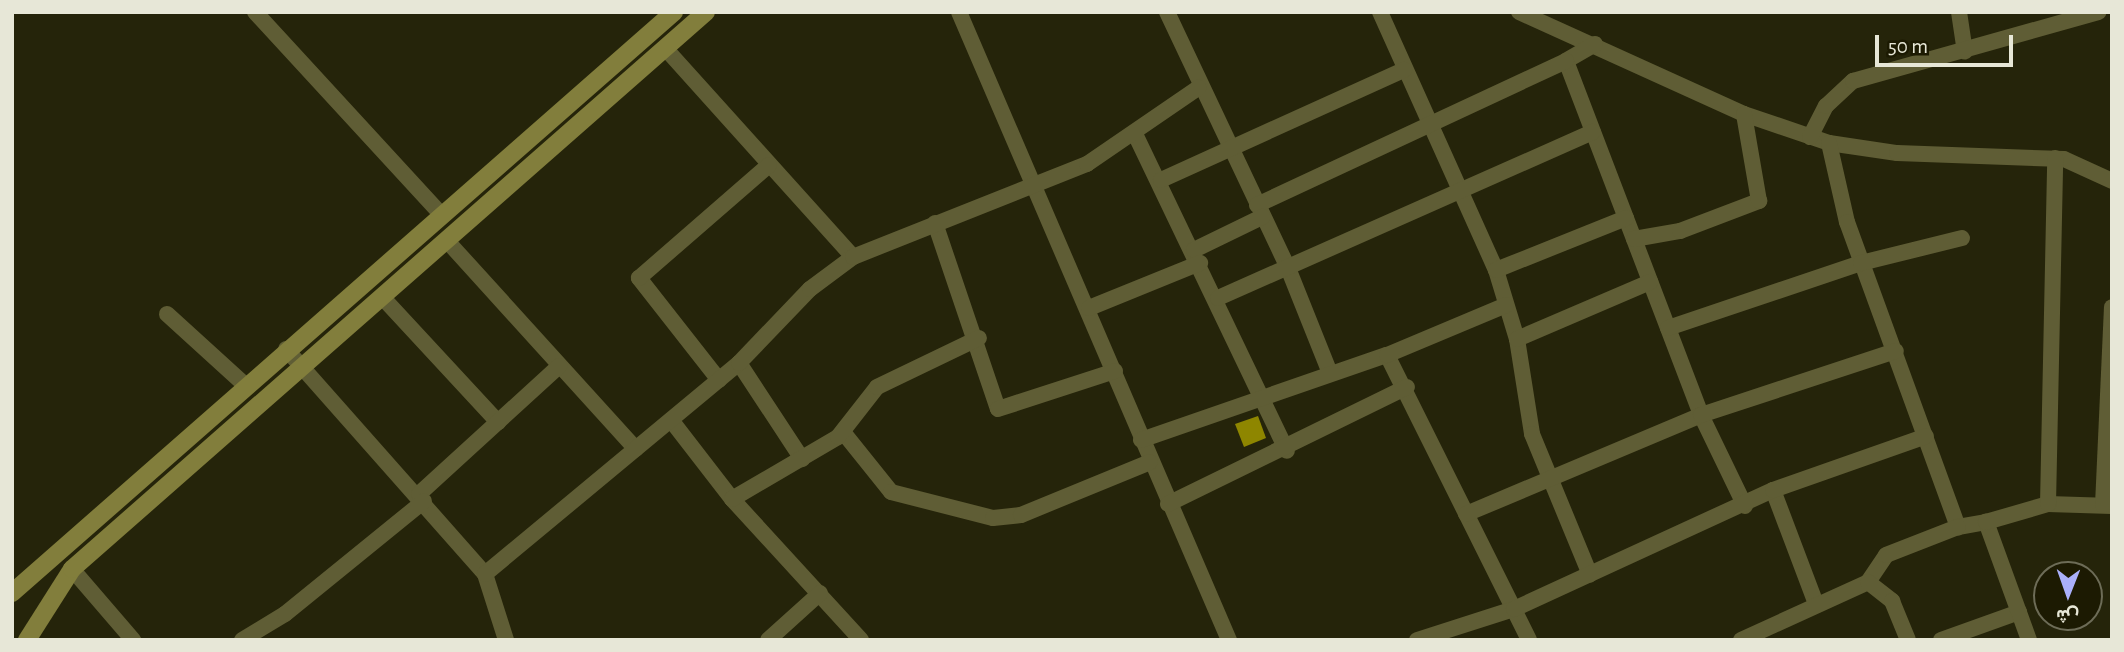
<!DOCTYPE html>
<html>
<head>
<meta charset="utf-8">
<style>
  body { margin:0 }
  #map { position:relative; width:2124px; height:652px; overflow:hidden; background:#25240a; font-family:"Alegreya Sans",Vazirmatn,sans-serif }
  div>[style] { position:absolute }
  .building>* { inset:0; background:#8e8600 }
  .street>* { height:16px; margin:-8px; padding:0 8px; transform-origin:8px; border-radius:8px; background:#5f5d35 }
  .secondary>* { height:18px; margin:-9px; padding:0 9px; transform-origin:9px; border-radius:9px; background:#827e3c }
  span { translate:-50% -50%; white-space:nowrap; text-align:center; line-height:1.15; -webkit-text-stroke:5px #1c1a02; paint-order:stroke }
  .frame { position:absolute; inset:0; border:14px solid #e7e7d7; pointer-events:none }
  .north { position:absolute; left:2033px; top:561px; width:70px; height:70px; box-sizing:border-box; background:#1c1a02; border:2px solid #6d6c57; border-radius:50%; rotate:181deg; font-size:19px; font-weight:700; line-height:28px; text-align:center; color:#e7e7d7 }
  .north::after { content:''; display:block; margin:auto; width:24px; height:32px; background:#aab0fb; clip-path:polygon(50% 0,100% 100%,50% 72%,0 100%) }
  .scale { position:absolute; left:1875px; top:35px; width:138px; height:32px; box-sizing:border-box; border:4px solid #e7e7d7; border-top:0; padding-left:9px; font-size:21px; line-height:24px; white-space:nowrap; color:#e7e7d7; -webkit-text-stroke:5px #1c1a02; paint-order:stroke }
</style>
</head>
<body>
<div id="map">
  <div class="building">
    <i style="clip-path:polygon(1258px 416px,1266px 438px,1244px 447px,1235px 424px)"></i>
  </div>
  <div class="street">
    <i style="left:255px;top:12px;width:273px;rotate:47.4deg"></i>
    <i style="left:959px;top:12px;width:684px;rotate:66.74deg"></i>
    <i style="left:1167px;top:12px;width:283px;rotate:64.7deg"></i>
    <i style="left:1288px;top:268px;width:113px;rotate:68.2deg"></i>
    <i style="left:1380px;top:12px;width:283px;rotate:65.8deg"></i>
    <i style="left:1496px;top:270px;width:72px;rotate:73.1deg"></i>
    <i style="left:1517px;top:339px;width:96px;rotate:81deg"></i>
    <i style="left:1532px;top:434px;width:152px;rotate:67.6deg"></i>
    <i style="left:1519px;top:12px;width:247px;rotate:24.4deg"></i>
    <i style="left:1744px;top:114px;width:90px;rotate:18.8deg"></i>
    <i style="left:1829px;top:143px;width:69px;rotate:8.4deg"></i>
    <i style="left:1897px;top:153px;width:167px;rotate:2.1deg"></i>
    <i style="left:2064px;top:159px;width:53px;rotate:24.6deg"></i>
    <i style="left:1959px;top:12px;width:40px;rotate:81.5deg"></i>
    <i style="left:1595px;top:44px;width:34px;rotate:150deg"></i>
    <i style="left:1566px;top:61px;width:379px;rotate:69.1deg"></i>
    <i style="left:1701px;top:415px;width:101px;rotate:64.2deg"></i>
    <i style="left:665px;top:48px;width:281px;rotate:48deg"></i>
    <i style="left:1136px;top:136px;width:349px;rotate:64.4deg"></i>
    <i style="left:1810px;top:137px;width:35px;rotate:-63deg"></i>
    <i style="left:1826px;top:106px;width:37px;rotate:-43deg"></i>
    <i style="left:1853px;top:81px;width:255px;rotate:-15.7deg"></i>
    <i style="left:1829px;top:143px;width:81px;rotate:77.2deg"></i>
    <i style="left:1847px;top:222px;width:325px;rotate:70deg"></i>
    <i style="left:1958px;top:527px;width:28px;rotate:-10deg"></i>
    <i style="left:1161px;top:180px;width:267px;rotate:-24.4deg"></i>
    <i style="left:1257px;top:205px;width:341px;rotate:-25deg"></i>
    <i style="left:935px;top:223px;width:196px;rotate:71.3deg"></i>
    <i style="left:998px;top:409px;width:123px;rotate:-18deg"></i>
    <i style="left:1634px;top:239px;width:47px;rotate:-9.9deg"></i>
    <i style="left:1680px;top:231px;width:85px;rotate:-20.8deg"></i>
    <i style="left:1759px;top:201px;width:88px;rotate:-99.8deg"></i>
    <i style="left:449px;top:243px;width:278px;rotate:47.8deg"></i>
    <i style="left:1194px;top:250px;width:76px;rotate:-25.9deg"></i>
    <i style="left:1496px;top:270px;width:140px;rotate:-21.8deg"></i>
    <i style="left:1218px;top:298px;width:410px;rotate:-23.9deg"></i>
    <i style="left:384px;top:299px;width:168px;rotate:47.2deg"></i>
    <i style="left:1089px;top:308px;width:120px;rotate:-22.1deg"></i>
    <i style="left:167px;top:314px;width:104px;rotate:42.3deg"></i>
    <i style="left:1668px;top:328px;width:204px;rotate:-18.6deg"></i>
    <i style="left:1861px;top:263px;width:104px;rotate:-13.9deg"></i>
    <i style="left:1517px;top:339px;width:145px;rotate:-23.2deg"></i>
    <i style="left:286px;top:349px;width:300px;rotate:48.5deg"></i>
    <i style="left:485px;top:574px;width:69px;rotate:72.3deg"></i>
    <i style="left:1387px;top:355px;width:318px;rotate:63.5deg"></i>
    <i style="left:739px;top:363px;width:115px;rotate:56.7deg"></i>
    <i style="left:719px;top:380px;width:130px;rotate:-128.1deg"></i>
    <i style="left:639px;top:278px;width:172px;rotate:-41deg"></i>
    <i style="left:671px;top:420px;width:100px;rotate:52.3deg"></i>
    <i style="left:732px;top:499px;width:191px;rotate:47.5deg"></i>
    <i style="left:843px;top:432px;width:77px;rotate:51.3deg"></i>
    <i style="left:891px;top:492px;width:105px;rotate:14.3deg"></i>
    <i style="left:993px;top:518px;width:28px;rotate:-6deg"></i>
    <i style="left:1021px;top:515px;width:139px;rotate:-22.3deg"></i>
    <i style="left:1141px;top:440px;width:260px;rotate:-19.1deg"></i>
    <i style="left:1387px;top:355px;width:129px;rotate:-22.8deg"></i>
    <i style="left:1773px;top:490px;width:122px;rotate:69.3deg"></i>
    <i style="left:419px;top:494px;width:190px;rotate:-42.4deg"></i>
    <i style="left:732px;top:499px;width:123px;rotate:-30.3deg"></i>
    <i style="left:838px;top:437px;width:63px;rotate:-52deg"></i>
    <i style="left:877px;top:387px;width:113px;rotate:-25.7deg"></i>
    <i style="left:1168px;top:504px;width:266px;rotate:-26.1deg"></i>
    <i style="left:2048px;top:504px;width:64px;rotate:1.8deg"></i>
    <i style="left:2103px;top:505px;width:198px;rotate:-87.4deg"></i>
    <i style="left:1466px;top:514px;width:255px;rotate:-22.8deg"></i>
    <i style="left:1701px;top:415px;width:205px;rotate:-18.2deg"></i>
    <i style="left:72px;top:569px;width:94px;rotate:49.3deg"></i>
    <i style="left:485px;top:574px;width:330px;rotate:-39.7deg"></i>
    <i style="left:739px;top:363px;width:103px;rotate:-46.2deg"></i>
    <i style="left:810px;top:289px;width:54px;rotate:-36.7deg"></i>
    <i style="left:853px;top:257px;width:252px;rotate:-21.7deg"></i>
    <i style="left:1087px;top:164px;width:135px;rotate:-34.4deg"></i>
    <i style="left:1868px;top:582px;width:32px;rotate:-56deg"></i>
    <i style="left:1886px;top:555px;width:77px;rotate:-21.3deg"></i>
    <i style="left:242px;top:640px;width:50px;rotate:-31.2deg"></i>
    <i style="left:285px;top:614px;width:179px;rotate:-39.1deg"></i>
    <i style="left:768px;top:640px;width:70px;rotate:-42.1deg"></i>
    <i style="left:1417px;top:640px;width:102px;rotate:-17.7deg"></i>
    <i style="left:1514px;top:609px;width:285px;rotate:-24.7deg"></i>
    <i style="left:1773px;top:490px;width:162px;rotate:-19.4deg"></i>
    <i style="left:1741px;top:640px;width:140px;rotate:-24.5deg"></i>
    <i style="left:1868px;top:582px;width:31px;rotate:38deg"></i>
    <i style="left:1892px;top:601px;width:42px;rotate:67.7deg"></i>
    <i style="left:1941px;top:640px;width:83px;rotate:-19.7deg"></i>
    <i style="left:2029px;top:640px;width:126px;rotate:-110deg"></i>
    <i style="left:1986px;top:522px;width:65px;rotate:-16.2deg"></i>
    <i style="left:2048px;top:504px;width:346px;rotate:-88.8deg"></i>
  </div>
  <div class="secondary">
    <i style="left:12px;top:593px;width:881px;rotate:-41.27deg"></i>
    <i style="left:27px;top:640px;width:84px;rotate:-57.6deg"></i>
    <i style="left:72px;top:569px;width:844px;rotate:-41.3deg"></i>
  </div>
  <div class="frame"></div>
  <div class="north">ش</div>
  <div class="scale">50 m</div>
</div>
</body>
</html>
